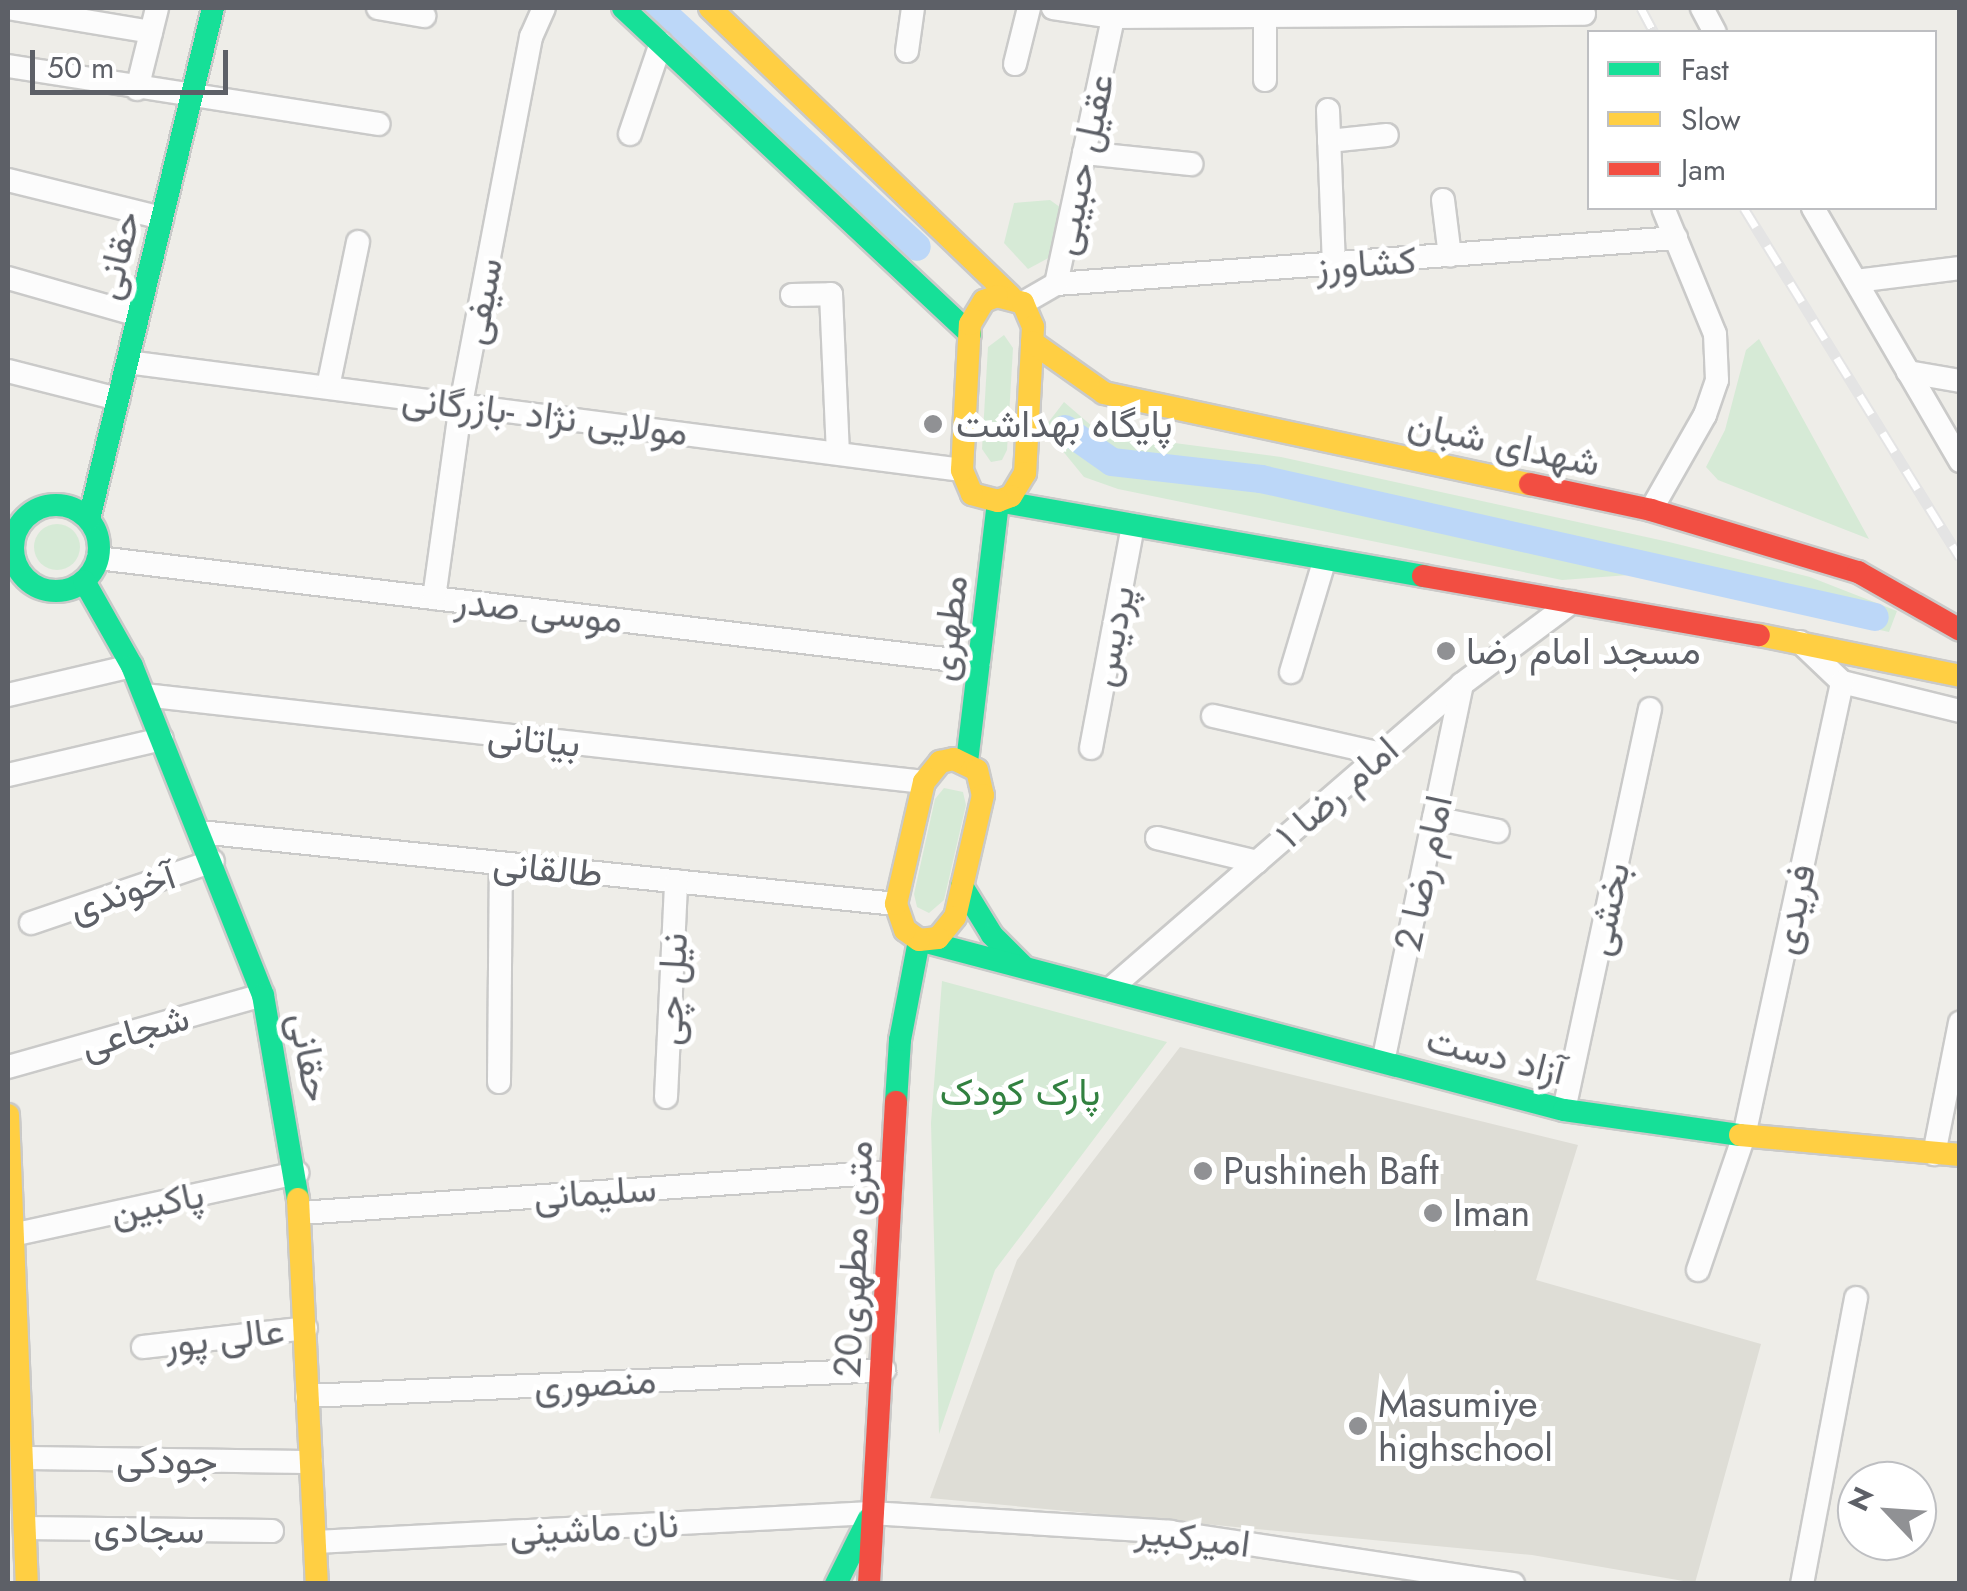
<!DOCTYPE html>
<html>
<head>
<meta charset="utf-8">
<style>
  body { margin:0 }
  #map { position:relative; width:1967px; height:1591px; overflow:hidden; background:#eeede8; font-family:Jost,Vazirmatn,sans-serif }
  div>[style] { position:absolute }
  .education>* { inset:0; background:#deddd6 }
  .green>* { inset:0; background:#d6ead6 }
  .round { border-radius:50% }
  .canal>* { height:28px; margin:-14px; padding:0 14px; transform-origin:14px; border-radius:14px; background:#bcd7f8 }
  .roads { filter:drop-shadow(2px 0 #cacac9) drop-shadow(-2px 0 #cacac9) drop-shadow(0 2px #cacac9) drop-shadow(0 -2px #cacac9) }
  .street>* { height:22px; margin:-11px; padding:0 11px; transform-origin:11px; border-radius:11px; background:#fcfcfc }
  .fast>* { height:22px; margin:-11px; padding:0 11px; transform-origin:11px; border-radius:11px; background:#16e098 }
  .fast>.ring { margin:-11px; padding:0; box-sizing:content-box; background:none; border:22px solid #16e098; border-radius:50% }
  .slow>* { height:22px; margin:-11px; padding:0 11px; transform-origin:11px; border-radius:11px; background:#ffcf43 }
  .jam>* { height:22px; margin:-11px; padding:0 11px; transform-origin:11px; border-radius:11px; background:#f24e42 }
  .rail>* { height:11px; margin-top:-5.5px; transform-origin:0; background:repeating-linear-gradient(90deg,#fff 0 22px,#e4e4e4 0 44px); box-sizing:border-box; border-block:2px solid #e4e4e4 }
  .dots>* { width:28px; height:28px; translate:-50% -50%; box-sizing:border-box; border:5px solid #fff; border-radius:50% }
  span { translate:-50% -50%; white-space:nowrap; text-align:center; line-height:1.15; -webkit-text-stroke:10px #fff; paint-order:stroke }
  .street-label { font-size:38px; color:#5d6067 }
  .poi-label { font-size:38px; color:#5d6067 }
  .left { translate:0 -50%; text-align:left }
  .park-label { font-size:38px; color:#328140 }
  .frame { position:absolute; inset:0; border:10px solid #5d6067; pointer-events:none }
  .legend { position:absolute; left:1587px; top:30px; width:350px; height:180px; box-sizing:border-box; background:#fff; border:2px solid #bebfc2; margin:0; padding:12px 18px; list-style:none; font-size:30px; color:#5d6067 }
  .legend li { display:flex; align-items:center; gap:20px; height:50px }
  .legend b { width:50px; border:2px solid #bebfc2 }
  .north { position:absolute; left:1837px; top:1461px; width:100px; height:100px; box-sizing:border-box; background:#fff; border:2px solid #bebfc2; border-radius:50%; rotate:295deg; font-size:28px; font-weight:700; line-height:40px; text-align:center; color:#5d6067 }
  .north::after { content:''; display:block; margin:auto; width:35px; height:45px; background:#909194; clip-path:polygon(50% 0,100% 100%,50% 72%,0 100%) }
  .scale { position:absolute; left:30px; top:50px; width:198px; height:45px; box-sizing:border-box; border:5px solid #5d6067; border-top:0; padding-left:12px; font-size:30px; line-height:35px; white-space:nowrap; color:#5d6067; -webkit-text-stroke:8px #fff; paint-order:stroke }
</style>
</head>
<body>
<div id="map">
  <div class="education">
    <i style="clip-path:polygon(1180px 1047px,1578px 1145px,1536px 1280px,1761px 1344px,1695px 1583px,1532px 1555px,930px 1498px,1017px 1260px)"></i>
  </div>
  <div class="green">
    <i style="clip-path:polygon(1050px 200px,1064px 210px,1054px 255px,1028px 269px,1004px 243px,1014px 203px)"></i>
    <i style="clip-path:polygon(1004px 335px,1013px 348px,1007px 450px,1002px 460px,991px 462px,982px 449px,988px 347px)"></i>
    <i style="clip-path:polygon(1759px 339px,1869px 539px,1718px 480px,1706px 467px,1725px 430px,1746px 350px)"></i>
    <i style="clip-path:polygon(1064px 402px,1093px 427px,1121px 436px,1281px 457px,1669px 542px,1810px 577px,1897px 611px,1889px 632px,1629px 575px,1562px 580px,1118px 489px,1084px 477px,1044px 428px)"></i>
    <i class="round" style="left:34px;top:524px;width:46px;height:46px"></i>
    <i style="clip-path:polygon(944px 788px,963px 792px,966px 805px,944px 900px,929px 913px,917px 907px,914px 894px,935px 799px)"></i>
    <i style="clip-path:polygon(942px 981px,1167px 1042px,995px 1270px,939px 1434px,931px 1123px)"></i>
  </div>
  <div class="canal">
    <i style="left:658px;top:8px;width:352px;rotate:42.7deg"></i>
    <i style="left:1065px;top:429px;width:57px;rotate:35.1deg"></i>
    <i style="left:1112px;top:462px;width:150px;rotate:6.5deg"></i>
    <i style="left:1261px;top:479px;width:629px;rotate:12.67deg"></i>
  </div>
  <div class="roads">
    <div class="street">
      <i style="left:8px;top:8px;width:145px;rotate:9.5deg"></i>
      <i style="left:378px;top:8px;width:47px;rotate:9.9deg"></i>
      <i style="left:1053px;top:8px;width:61px;rotate:8.5deg"></i>
      <i style="left:1113px;top:17px;width:471px;rotate:-0.4deg"></i>
      <i style="left:1702px;top:8px;width:27px;rotate:62deg"></i>
      <i style="left:907px;top:51px;width:43px;rotate:-82.1deg"></i>
      <i style="left:1015px;top:64px;width:58px;rotate:-76deg"></i>
      <i style="left:8px;top:66px;width:375px;rotate:8.9deg"></i>
      <i style="left:1265px;top:80px;width:61px;rotate:-90deg"></i>
      <i style="left:137px;top:89px;width:83px;rotate:-76.1deg"></i>
      <i style="left:1328px;top:110px;width:156px;rotate:87.8deg"></i>
      <i style="left:630px;top:134px;width:96px;rotate:-71.2deg"></i>
      <i style="left:1329px;top:141px;width:58px;rotate:-5.9deg"></i>
      <i style="left:1084px;top:153px;width:108px;rotate:5.9deg"></i>
      <i style="left:8px;top:180px;width:159px;rotate:13.9deg"></i>
      <i style="left:1443px;top:200px;width:56px;rotate:82.9deg"></i>
      <i style="left:1813px;top:208px;width:293px;rotate:59.8deg"></i>
      <i style="left:8px;top:278px;width:135px;rotate:15.9deg"></i>
      <i style="left:1856px;top:281px;width:105px;rotate:-7.1deg"></i>
      <i style="left:1056px;top:284px;width:622px;rotate:-4.24deg"></i>
      <i style="left:792px;top:295px;width:39px;rotate:-1deg"></i>
      <i style="left:831px;top:294px;width:159px;rotate:87.5deg"></i>
      <i style="left:1023px;top:303px;width:38px;rotate:-30deg"></i>
      <i style="left:1056px;top:284px;width:282px;rotate:-77.9deg"></i>
      <i style="left:127px;top:362px;width:842px;rotate:7.37deg"></i>
      <i style="left:8px;top:371px;width:114px;rotate:14.3deg"></i>
      <i style="left:1908px;top:372px;width:53px;rotate:9.8deg"></i>
      <i style="left:328px;top:387px;width:148px;rotate:-78.3deg"></i>
      <i style="left:1651px;top:510px;width:109px;rotate:-60.4deg"></i>
      <i style="left:1705px;top:415px;width:37px;rotate:-71deg"></i>
      <i style="left:1717px;top:380px;width:46px;rotate:-92.5deg"></i>
      <i style="left:1715px;top:334px;width:136px;rotate:-112.4deg"></i>
      <i style="left:98px;top:558px;width:887px;rotate:6.8deg"></i>
      <i style="left:434px;top:598px;width:196px;rotate:-82.1deg"></i>
      <i style="left:461px;top:404px;width:374px;rotate:-79.2deg"></i>
      <i style="left:531px;top:37px;width:32px;rotate:-66deg"></i>
      <i style="left:1800px;top:642px;width:58px;rotate:43.6deg"></i>
      <i style="left:1842px;top:682px;width:122px;rotate:13.8deg"></i>
      <i style="left:1291px;top:672px;width:118px;rotate:-73.3deg"></i>
      <i style="left:8px;top:695px;width:127px;rotate:-13.2deg"></i>
      <i style="left:144px;top:695px;width:785px;rotate:6.36deg"></i>
      <i style="left:1213px;top:716px;width:172px;rotate:12.7deg"></i>
      <i style="left:1091px;top:748px;width:227px;rotate:-79.3deg"></i>
      <i style="left:8px;top:775px;width:158px;rotate:-13.2deg"></i>
      <i style="left:1434px;top:818px;width:65px;rotate:11.5deg"></i>
      <i style="left:200px;top:832px;width:700px;rotate:5.91deg"></i>
      <i style="left:1157px;top:838px;width:103px;rotate:13.5deg"></i>
      <i style="left:31px;top:923px;width:192px;rotate:-18.8deg"></i>
      <i style="left:1109px;top:990px;width:467px;rotate:-40.9deg"></i>
      <i style="left:1462px;top:684px;width:137px;rotate:-36.7deg"></i>
      <i style="left:1383px;top:1062px;width:386px;rotate:-78.2deg"></i>
      <i style="left:8px;top:1067px;width:265px;rotate:-15.8deg"></i>
      <i style="left:499px;top:1082px;width:219px;rotate:-89.5deg"></i>
      <i style="left:666px;top:1097px;width:216px;rotate:-87.3deg"></i>
      <i style="left:1564px;top:1110px;width:410px;rotate:-77.9deg"></i>
      <i style="left:1934px;top:1154px;width:134px;rotate:-78.8deg"></i>
      <i style="left:300px;top:1213px;width:591px;rotate:-3.98deg"></i>
      <i style="left:17px;top:1234px;width:287px;rotate:-12.3deg"></i>
      <i style="left:1698px;top:1270px;width:142px;rotate:-71.1deg"></i>
      <i style="left:1744px;top:1136px;width:464px;rotate:-77.8deg"></i>
      <i style="left:143px;top:1347px;width:164px;rotate:-6.6deg"></i>
      <i style="left:307px;top:1396px;width:578px;rotate:-2.58deg"></i>
      <i style="left:23px;top:1458px;width:288px;rotate:0.8deg"></i>
      <i style="left:25px;top:1528px;width:247px;rotate:0.7deg"></i>
      <i style="left:316px;top:1542px;width:556px;rotate:-2.99deg"></i>
      <i style="left:871px;top:1513px;width:300px;rotate:3.6deg"></i>
      <i style="left:1170px;top:1532px;width:347px;rotate:8.6deg"></i>
      <i style="left:1802px;top:1584px;width:291px;rotate:-79.3deg"></i>
    </div>
    <div class="fast">
      <i style="left:623px;top:8px;width:476px;rotate:43.2deg"></i>
      <i class="ring" style="left:13px;top:505px;width:64px;height:64px"></i>
      <i style="left:89px;top:519px;width:526px;rotate:-76.36deg"></i>
      <i style="left:84px;top:581px;width:98px;rotate:60.5deg"></i>
      <i style="left:132px;top:666px;width:354px;rotate:68.3deg"></i>
      <i style="left:263px;top:995px;width:207px;rotate:80.3deg"></i>
      <i style="left:967px;top:762px;width:263px;rotate:-83.2deg"></i>
      <i style="left:998px;top:501px;width:432px;rotate:10deg"></i>
      <i style="left:962px;top:886px;width:57px;rotate:58.5deg"></i>
      <i style="left:992px;top:935px;width:45px;rotate:45deg"></i>
      <i style="left:896px;top:1102px;width:62px;rotate:-86.3deg"></i>
      <i style="left:900px;top:1040px;width:102px;rotate:-79.2deg"></i>
      <i style="left:919px;top:940px;width:667px;rotate:14.77deg"></i>
      <i style="left:1564px;top:1110px;width:178px;rotate:8.1deg"></i>
      <i style="left:836px;top:1584px;width:72px;rotate:-63.4deg"></i>
    </div>
    <div class="slow">
      <i style="left:710px;top:8px;width:416px;rotate:43.8deg"></i>
      <i style="left:997px;top:296px;width:27px;rotate:15deg"></i>
      <i style="left:1023px;top:303px;width:26px;rotate:67deg"></i>
      <i style="left:1033px;top:327px;width:146px;rotate:93.1deg"></i>
      <i style="left:1025px;top:473px;width:27px;rotate:121deg"></i>
      <i style="left:1011px;top:496px;width:14px;rotate:159deg"></i>
      <i style="left:998px;top:501px;width:27px;rotate:-165deg"></i>
      <i style="left:972px;top:494px;width:26px;rotate:-113deg"></i>
      <i style="left:962px;top:470px;width:146px;rotate:-86.9deg"></i>
      <i style="left:970px;top:324px;width:27px;rotate:-59deg"></i>
      <i style="left:984px;top:301px;width:14px;rotate:-21deg"></i>
      <i style="left:1032px;top:342px;width:88px;rotate:35.3deg"></i>
      <i style="left:1104px;top:393px;width:436px;rotate:12.1deg"></i>
      <i style="left:1759px;top:635px;width:205px;rotate:11.5deg"></i>
      <i style="left:954px;top:759px;width:25px;rotate:26deg"></i>
      <i style="left:977px;top:770px;width:26px;rotate:77deg"></i>
      <i style="left:983px;top:795px;width:125px;rotate:102.9deg"></i>
      <i style="left:955px;top:917px;width:27px;rotate:129deg"></i>
      <i style="left:938px;top:938px;width:19px;rotate:174deg"></i>
      <i style="left:919px;top:940px;width:17px;rotate:-144deg"></i>
      <i style="left:905px;top:930px;width:28px;rotate:-109deg"></i>
      <i style="left:896px;top:904px;width:125px;rotate:-77.1deg"></i>
      <i style="left:924px;top:782px;width:26px;rotate:-51deg"></i>
      <i style="left:940px;top:762px;width:14px;rotate:-12deg"></i>
      <i style="left:8px;top:1115px;width:469px;rotate:87.7deg"></i>
      <i style="left:1740px;top:1135px;width:221px;rotate:5.2deg"></i>
      <i style="left:298px;top:1199px;width:385px;rotate:87.2deg"></i>
    </div>
    <div class="jam">
      <i style="left:1530px;top:484px;width:124px;rotate:12.1deg"></i>
      <i style="left:1651px;top:510px;width:216px;rotate:16.7deg"></i>
      <i style="left:1858px;top:572px;width:117px;rotate:29.6deg"></i>
      <i style="left:1423px;top:576px;width:341px;rotate:10deg"></i>
      <i style="left:869px;top:1584px;width:483px;rotate:-86.8deg"></i>
    </div>
  </div>
  <div class="rail">
    <i style="left:1641px;top:8px;width:27px;rotate:62deg"></i>
    <i style="left:1744px;top:208px;width:411px;rotate:58.3deg"></i>
  </div>
  <div class="dots">
    <i style="left:933px;top:424px;background:#909194"></i>
    <i style="left:1446px;top:651px;background:#909194"></i>
    <i style="left:1203px;top:1171px;background:#909194"></i>
    <i style="left:1433px;top:1213px;background:#909194"></i>
    <i style="left:1358px;top:1426px;background:#909194"></i>
  </div>
  <div class="street-label">
    <span style="left:1082px;top:164px;rotate:-78deg">عقیل حبیبی</span>
    <span style="left:117px;top:255px;rotate:-76deg">حقانی</span>
    <span style="left:1366px;top:263px;rotate:-4deg">کشاورز</span>
    <span style="left:481px;top:301px;rotate:-79deg">سیفی</span>
    <span style="left:545px;top:415px;rotate:7deg">مولایی نژاد -بازرگانی</span>
    <span style="left:1504px;top:443px;rotate:12deg">شهدای شبان</span>
    <span style="left:539px;top:610px;rotate:7deg">موسی صدر</span>
    <span style="left:948px;top:628px;rotate:-83deg">مطهری</span>
    <span style="left:1112px;top:636px;rotate:-79deg">پردیس</span>
    <span style="left:534px;top:739px;rotate:6deg">بیاتانی</span>
    <span style="left:1337px;top:792px;rotate:-41deg">امام رضا ۱</span>
    <span style="left:548px;top:868px;rotate:6deg">طالقانی</span>
    <span style="left:1423px;top:873px;rotate:-78deg">امام رضا 2</span>
    <span style="left:122px;top:892px;rotate:-19deg">آخوندی</span>
    <span style="left:1607px;top:909px;rotate:-78deg">بخشی</span>
    <span style="left:1793px;top:909px;rotate:-78deg">فریدی</span>
    <span style="left:671px;top:989px;rotate:-87deg">نیل چی</span>
    <span style="left:135px;top:1031px;rotate:-16deg">شجاعی</span>
    <span style="left:1496px;top:1055px;rotate:14deg">آزاد دست</span>
    <span style="left:310px;top:1057px;rotate:79deg">حقانی</span>
    <span style="left:595px;top:1192px;rotate:-4deg">سلیمانی</span>
    <span style="left:157px;top:1203px;rotate:-12deg">پاکبین</span>
    <span style="left:853px;top:1259px;rotate:-87deg">20متری مطهری</span>
    <span style="left:224px;top:1337px;rotate:-7deg">عالی پور</span>
    <span style="left:595px;top:1383px;rotate:-3deg">منصوری</span>
    <span style="left:167px;top:1460px;rotate:1deg">جودکی</span>
    <span style="left:594px;top:1528px;rotate:-3deg">نان ماشینی</span>
    <span style="left:149px;top:1529px;rotate:1deg">سجادی</span>
    <span style="left:1193px;top:1537px;rotate:7deg">امیرکبیر</span>
  </div>
  <div class="poi-label">
    <span class="left" style="left:956px;top:424px">پایگاه بهداشت</span>
    <span class="left" style="left:1466px;top:651px">مسجد امام رضا</span>
    <span class="left" style="left:1223px;top:1171px">Pushineh Baft</span>
    <span class="left" style="left:1453px;top:1213px">Iman</span>
    <span class="left" style="left:1378px;top:1426px">Masumiye<br>highschool</span>
  </div>
  <div class="park-label">
    <span style="left:1020px;top:1092px">پارک کودک</span>
  </div>
  <div class="frame"></div>
  <ul class="legend">
  <li><b style="height:12px;background:#16e098"></b>Fast</li>
  <li><b style="height:12px;background:#ffcf43"></b>Slow</li>
  <li><b style="height:12px;background:#f24e42"></b>Jam</li>
  </ul>
  <div class="north">N</div>
  <div class="scale">50 m</div>
</div>
</body>
</html>
